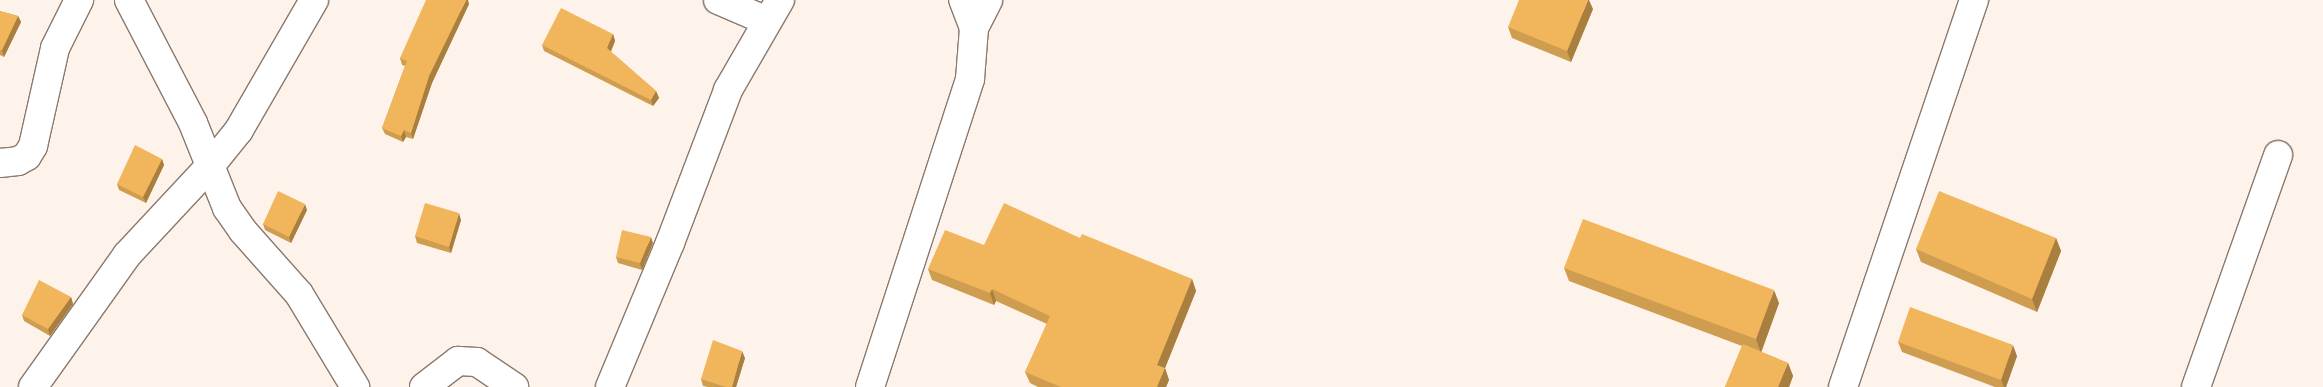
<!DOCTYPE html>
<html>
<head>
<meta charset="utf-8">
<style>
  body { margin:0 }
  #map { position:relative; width:2323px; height:387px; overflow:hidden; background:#fef3eb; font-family:"PT Sans",sans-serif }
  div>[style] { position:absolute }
  .roads { filter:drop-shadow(1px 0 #8a796d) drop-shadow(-1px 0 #8a796d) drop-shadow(0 1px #8a796d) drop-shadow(0 -1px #8a796d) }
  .minor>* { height:28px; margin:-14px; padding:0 14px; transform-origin:14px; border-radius:14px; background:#fff }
  .wall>* { inset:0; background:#cf9d4f }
  .shaded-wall>* { inset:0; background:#a97f40 }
  .building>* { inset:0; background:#f1b65c }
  span { translate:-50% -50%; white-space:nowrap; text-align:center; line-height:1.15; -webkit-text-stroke:4.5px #fff; paint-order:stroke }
</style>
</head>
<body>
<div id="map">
  <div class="roads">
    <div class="minor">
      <i style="left:129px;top:0;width:139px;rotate:62.5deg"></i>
      <i style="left:193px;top:123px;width:92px;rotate:68.2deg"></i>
      <i style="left:227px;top:208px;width:28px;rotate:55deg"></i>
      <i style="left:243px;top:231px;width:84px;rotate:48.4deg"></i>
      <i style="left:299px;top:294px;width:109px;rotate:58.9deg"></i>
      <i style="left:718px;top:0;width:53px;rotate:23.2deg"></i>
      <i style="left:974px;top:28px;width:31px;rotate:-63deg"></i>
      <i style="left:0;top:163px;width:18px;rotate:-6deg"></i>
      <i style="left:18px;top:161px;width:10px;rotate:-29deg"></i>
      <i style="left:27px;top:156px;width:12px;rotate:-59deg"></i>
      <i style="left:33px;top:146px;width:100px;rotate:-77.3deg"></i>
      <i style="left:55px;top:48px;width:54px;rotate:-63.4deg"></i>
      <i style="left:33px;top:387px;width:162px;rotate:-54.5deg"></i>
      <i style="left:127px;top:255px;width:122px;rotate:-47deg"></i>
      <i style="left:210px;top:166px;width:46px;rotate:-51.1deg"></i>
      <i style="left:239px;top:130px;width:150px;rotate:-60deg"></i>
      <i style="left:424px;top:387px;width:43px;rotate:-37.4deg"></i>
      <i style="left:458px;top:361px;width:19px;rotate:3deg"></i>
      <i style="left:477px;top:362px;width:45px;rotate:34deg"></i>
      <i style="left:610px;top:387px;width:156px;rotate:-67.4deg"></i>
      <i style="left:670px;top:243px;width:164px;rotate:-69.2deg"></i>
      <i style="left:728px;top:90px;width:104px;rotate:-60deg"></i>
      <i style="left:870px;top:387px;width:324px;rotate:-72deg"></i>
      <i style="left:970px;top:79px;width:51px;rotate:-85.5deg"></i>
      <i style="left:974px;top:28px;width:30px;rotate:-111deg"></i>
      <i style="left:1843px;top:387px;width:409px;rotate:-71.3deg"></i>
      <i style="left:2196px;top:387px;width:246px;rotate:-70.5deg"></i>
    </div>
  </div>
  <div class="wall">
    <i style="clip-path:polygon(469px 4px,432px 83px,413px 139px,406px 137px,403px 142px,385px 134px,382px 128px,405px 66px,402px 65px,400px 58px)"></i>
    <i style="clip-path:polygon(1593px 9px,1571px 62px,1512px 38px,1508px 27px)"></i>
    <i style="clip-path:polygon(0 11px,18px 16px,21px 22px,4px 57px,0 55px)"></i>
    <i style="clip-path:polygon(613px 34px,615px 41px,611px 52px,656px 91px,659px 98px,653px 106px,544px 51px,542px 45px)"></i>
    <i style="clip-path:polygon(162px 159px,164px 165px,146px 203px,119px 190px,117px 184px)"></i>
    <i style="clip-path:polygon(307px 210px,291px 243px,265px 230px,263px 224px)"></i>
    <i style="clip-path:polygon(461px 220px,451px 253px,417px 243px,415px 236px)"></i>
    <i style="clip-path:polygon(1080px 238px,1192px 279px,1196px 291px,1165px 368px,1169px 380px,1166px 387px,1038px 387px,1030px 383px,1025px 372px,1047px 324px,996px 301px,994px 305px,932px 280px,928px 269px,984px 245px)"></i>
    <i style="clip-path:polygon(2056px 238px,2061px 251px,2037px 312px,1921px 262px,1916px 249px)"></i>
    <i style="clip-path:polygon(653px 243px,642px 270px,618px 263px,616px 257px)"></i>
    <i style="clip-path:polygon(1564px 268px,1779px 303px,1761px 352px,1788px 363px,1793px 376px,1789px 387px,1725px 387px,1742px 346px,1569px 281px)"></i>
    <i style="clip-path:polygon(71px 297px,73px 304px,50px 336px,24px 321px,22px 315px)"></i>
    <i style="clip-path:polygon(1898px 342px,2017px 356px,2006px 387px,1995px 387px,1902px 352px)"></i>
    <i style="clip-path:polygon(745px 358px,736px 387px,708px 387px,703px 386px,701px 379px)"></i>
  </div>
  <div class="shaded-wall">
    <i style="clip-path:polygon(466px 0,468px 0,469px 4px,432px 83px,413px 139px,411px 133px,429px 76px)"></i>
    <i style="clip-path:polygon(1588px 0,1589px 0,1593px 9px,1571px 62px,1567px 51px)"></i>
    <i style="clip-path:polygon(18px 16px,21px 22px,4px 57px,2px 50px)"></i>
    <i style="clip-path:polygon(613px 34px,615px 41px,609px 55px,607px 48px)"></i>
    <i style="clip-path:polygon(656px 91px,659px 98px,653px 106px,651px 100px)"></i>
    <i style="clip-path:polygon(404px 130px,406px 137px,403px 142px,401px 136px)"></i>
    <i style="clip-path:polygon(162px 159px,164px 165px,146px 203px,143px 197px)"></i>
    <i style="clip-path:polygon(305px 204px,307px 210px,291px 243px,289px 237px)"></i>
    <i style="clip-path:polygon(459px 213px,461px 220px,451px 253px,449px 247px)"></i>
    <i style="clip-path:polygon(651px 237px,653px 243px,642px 270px,640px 263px)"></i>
    <i style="clip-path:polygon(2056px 238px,2061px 251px,2037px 312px,2032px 299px)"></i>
    <i style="clip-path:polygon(1192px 279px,1196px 291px,1163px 373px,1165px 368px,1169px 380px,1166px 387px,1157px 387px,1157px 365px)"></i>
    <i style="clip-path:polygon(992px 289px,996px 301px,994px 305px,990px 293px)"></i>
    <i style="clip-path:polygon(1774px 290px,1779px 303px,1761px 353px,1756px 339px)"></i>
    <i style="clip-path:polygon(71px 297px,73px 304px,50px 336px,48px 329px)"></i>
    <i style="clip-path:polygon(2013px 345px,2017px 356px,2006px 387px,2004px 387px,2001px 380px)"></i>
    <i style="clip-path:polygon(742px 351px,745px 358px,736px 387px,732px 387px)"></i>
    <i style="clip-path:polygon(1788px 363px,1793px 376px,1789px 387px,1778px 387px)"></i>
  </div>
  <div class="building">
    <i style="clip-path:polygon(426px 0,466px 0,429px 76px,411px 133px,404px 130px,401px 136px,382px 128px,407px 61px,400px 58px)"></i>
    <i style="clip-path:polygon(1519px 0,1588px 0,1567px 51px,1508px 27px)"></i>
    <i style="clip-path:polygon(561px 8px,613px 34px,607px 48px,656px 91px,651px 100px,542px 45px)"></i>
    <i style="clip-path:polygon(0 11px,18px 16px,2px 50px,0 50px)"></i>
    <i style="clip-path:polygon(135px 145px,162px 159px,143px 197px,117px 184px)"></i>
    <i style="clip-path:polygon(278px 191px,305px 204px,289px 237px,263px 224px)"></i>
    <i style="clip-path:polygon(1939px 191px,2056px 238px,2032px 299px,1916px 249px)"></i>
    <i style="clip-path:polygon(425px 203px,459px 213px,449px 247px,415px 236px)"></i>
    <i style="clip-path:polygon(1004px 203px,1080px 238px,1082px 234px,1192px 279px,1157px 365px,1165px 368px,1157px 387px,1061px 387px,1025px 372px,1050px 316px,992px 289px,990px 293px,928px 269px,945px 230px,984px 245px)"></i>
    <i style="clip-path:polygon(1583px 219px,1774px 290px,1756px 339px,1564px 268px)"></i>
    <i style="clip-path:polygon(622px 230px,651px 237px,640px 263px,616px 257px)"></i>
    <i style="clip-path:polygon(39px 280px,71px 297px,48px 329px,22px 315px)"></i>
    <i style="clip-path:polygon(1910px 307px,2013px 345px,2001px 380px,1898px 342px)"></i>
    <i style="clip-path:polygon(713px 340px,742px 351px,732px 387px,726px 387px,701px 379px)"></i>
    <i style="clip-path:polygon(1743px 344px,1788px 363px,1778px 387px,1725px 387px)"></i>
  </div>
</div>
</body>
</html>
